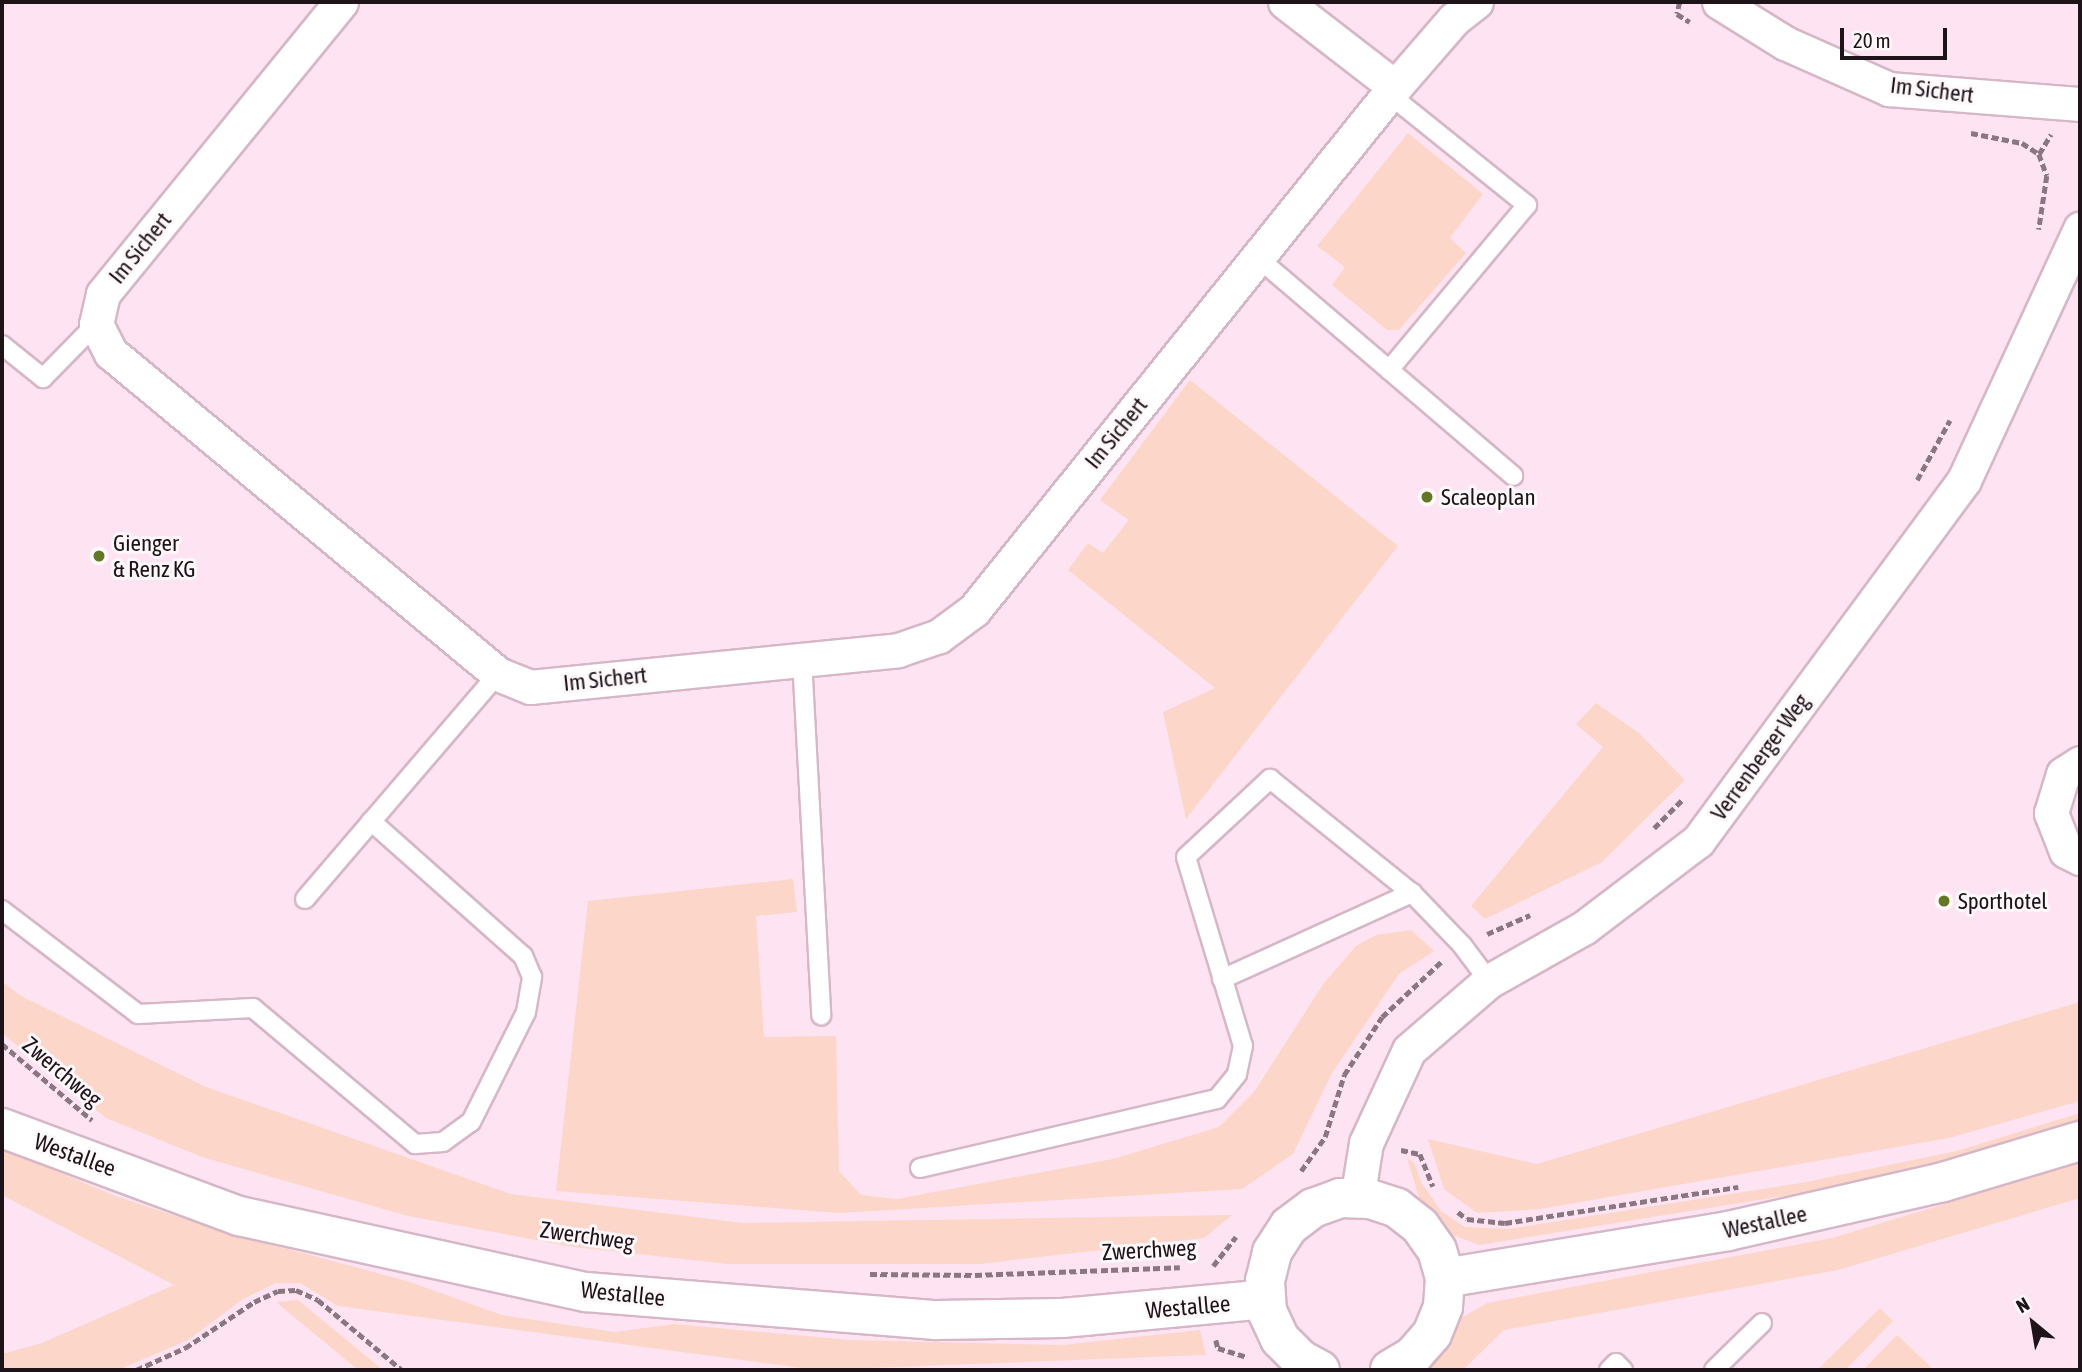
<!DOCTYPE html>
<html>
<head>
<meta charset="utf-8">
<style>
  body { margin:0 }
  #map { position:relative; width:2082px; height:1372px; overflow:hidden; background:#fee4f2; font-family:"Asap Condensed",sans-serif }
  div>[style] { position:absolute }
  .green>* { inset:0; background:#fbd6c9 }
  .path>* { height:4.5px; margin-top:-2.25px; transform-origin:0; background:repeating-linear-gradient(90deg,#8a7781 0 7px,transparent 0 10.5px) }
  .roads { filter:drop-shadow(2px 0 #d6b7c7) drop-shadow(-2px 0 #d6b7c7) drop-shadow(0 2px #d6b7c7) drop-shadow(0 -2px #d6b7c7) }
  .service>* { height:18px; margin:-9px; padding:0 9px; transform-origin:9px; border-radius:9px; background:#fff }
  .minor>* { height:33px; margin:-16.5px; padding:0 16.5px; transform-origin:16.5px; border-radius:16.5px; background:#fff }
  .secondary>* { height:38px; margin:-19px; padding:0 19px; transform-origin:19px; border-radius:19px; background:#fff }
  .dots>* { width:19px; height:19px; translate:-50% -50%; box-sizing:border-box; border:4px solid #fef8fb; border-radius:50% }
  span { translate:-50% -50%; white-space:nowrap; text-align:center; line-height:1.15; -webkit-text-stroke:6px #fef8fb; paint-order:stroke }
  .street-label { font-size:23px; color:#1e1319 }
  .poi-label { font-size:23px; color:#1e1319 }
  .left { translate:0 -50%; text-align:left }
  .frame { position:absolute; inset:0; border:4px solid #1e1319; pointer-events:none }
  .north { position:absolute; left:1998px; top:1288px; width:70px; height:70px; -webkit-text-stroke:5px #fef8fb; paint-order:stroke; rotate:330deg; font-size:19px; font-weight:700; line-height:28px; text-align:center; color:#1e1319 }
  .north::after { content:''; display:block; margin:auto; width:24px; height:32px; background:#1e1319; clip-path:polygon(50% 0,100% 100%,50% 72%,0 100%) }
  .scale { position:absolute; left:1840px; top:28px; width:107px; height:32px; box-sizing:border-box; border:4px solid #1e1319; border-top:0; padding-left:9px; font-size:21px; line-height:24px; white-space:nowrap; color:#1e1319; -webkit-text-stroke:5px #fef8fb; paint-order:stroke }
</style>
</head>
<body>
<div id="map">
  <div class="green">
    <i style="clip-path:polygon(1408px 133px,1483px 194px,1450px 238px,1466px 253px,1399px 330px,1387px 330px,1332px 285px,1345px 267px,1317px 246px)"></i>
    <i style="clip-path:polygon(1190px 380px,1398px 546px,1186px 819px,1163px 712px,1215px 688px,1068px 570px,1088px 543px,1103px 553px,1129px 520px,1100px 500px)"></i>
    <i style="clip-path:polygon(1596px 703px,1639px 733px,1685px 780px,1602px 862px,1485px 919px,1471px 906px,1603px 747px,1576px 724px)"></i>
    <i style="clip-path:polygon(793px 879px,797px 912px,756px 916px,764px 1037px,836px 1036px,839px 1171px,861px 1195px,897px 1199px,1113px 1159px,1219px 1127px,1254px 1092px,1324px 983px,1356px 946px,1376px 935px,1411px 930px,1434px 951px,1399px 974px,1332px 1073px,1293px 1154px,1242px 1189px,839px 1213px,556px 1191px,588px 901px)"></i>
    <i style="clip-path:polygon(2px 981px,21px 996px,206px 1087px,511px 1194px,743px 1223px,1232px 1215px,1204px 1238px,980px 1264px,728px 1264px,574px 1247px,408px 1216px,202px 1157px,106px 1118px,2px 1033px)"></i>
    <i style="clip-path:polygon(2080px 1002px,2080px 1101px,1949px 1138px,1540px 1209px,1477px 1213px,1444px 1189px,1428px 1139px,1537px 1164px)"></i>
    <i style="clip-path:polygon(2080px 1113px,2080px 1126px,1925px 1173px,1479px 1245px,1448px 1233px,1421px 1203px,1407px 1159px,1414px 1162px,1421px 1182px,1441px 1211px,1465px 1227px,1508px 1229px,1801px 1183px,1957px 1151px)"></i>
    <i style="clip-path:polygon(2px 1148px,115px 1196px,228px 1233px,407px 1281px,502px 1315px,615px 1332px,674px 1324px,850px 1340px,1063px 1345px,1200px 1330px,1206px 1355px,817px 1370px,338px 1306px,300px 1283px,276px 1283px,243px 1299px,188px 1340px,118px 1370px,2px 1370px,2px 1354px,42px 1343px,174px 1285px,2px 1195px)"></i>
    <i style="clip-path:polygon(2080px 1163px,2080px 1198px,1838px 1270px,1504px 1330px,1463px 1370px,1423px 1370px,1458px 1320px,1487px 1303px,1832px 1238px)"></i>
    <i style="clip-path:polygon(298px 1300px,383px 1370px,358px 1370px,276px 1302px)"></i>
    <i style="clip-path:polygon(1880px 1308px,1893px 1321px,1845px 1370px,1817px 1370px)"></i>
    <i style="clip-path:polygon(1897px 1335px,1934px 1370px,1863px 1370px)"></i>
  </div>
  <div class="path">
    <i style="left:1387px;top:2px;width:4px"></i>
    <i style="left:1680px;top:2px;width:12px;rotate:104deg"></i>
    <i style="left:1677px;top:14px;width:15px;rotate:32deg"></i>
    <i style="left:1971px;top:133px;width:52px;rotate:11.1deg"></i>
    <i style="left:2022px;top:143px;width:20px;rotate:33deg"></i>
    <i style="left:2039px;top:154px;width:23px;rotate:70deg"></i>
    <i style="left:2047px;top:176px;width:54px;rotate:98.6deg"></i>
    <i style="left:2039px;top:154px;width:23px;rotate:-59deg"></i>
    <i style="left:1917px;top:480px;width:68px;rotate:-61.2deg"></i>
    <i style="left:1654px;top:828px;width:40px;rotate:-45deg"></i>
    <i style="left:1487px;top:934px;width:47px;rotate:-23.8deg"></i>
    <i style="left:2px;top:1044px;width:118px;rotate:40.2deg"></i>
    <i style="left:1401px;top:1150px;width:19px;rotate:12deg"></i>
    <i style="left:1420px;top:1154px;width:35px;rotate:68deg"></i>
    <i style="left:1301px;top:1171px;width:42px;rotate:-54.8deg"></i>
    <i style="left:1325px;top:1137px;width:65px;rotate:-73deg"></i>
    <i style="left:1344px;top:1075px;width:69px;rotate:-56.8deg"></i>
    <i style="left:1382px;top:1017px;width:81px;rotate:-43deg"></i>
    <i style="left:1458px;top:1212px;width:11px;rotate:38deg"></i>
    <i style="left:1467px;top:1219px;width:38px;rotate:6deg"></i>
    <i style="left:1505px;top:1223px;width:236px;rotate:-8.8deg"></i>
    <i style="left:1213px;top:1266px;width:37px;rotate:-52deg"></i>
    <i style="left:870px;top:1274px;width:105px;rotate:0.5deg"></i>
    <i style="left:975px;top:1275px;width:205px;rotate:-2.2deg"></i>
    <i style="left:1216px;top:1340px;width:8px;rotate:76deg"></i>
    <i style="left:1218px;top:1348px;width:31px;rotate:17deg"></i>
    <i style="left:136px;top:1370px;width:54px;rotate:-24.2deg"></i>
    <i style="left:185px;top:1348px;width:83px;rotate:-33.7deg"></i>
    <i style="left:254px;top:1302px;width:26px;rotate:-25deg"></i>
    <i style="left:278px;top:1291px;width:18px;rotate:-3deg"></i>
    <i style="left:296px;top:1290px;width:24px;rotate:24deg"></i>
    <i style="left:318px;top:1300px;width:109px;rotate:39.8deg"></i>
  </div>
  <div class="roads">
    <div class="service">
      <i style="left:1257px;top:257px;width:337px;rotate:40.5deg"></i>
      <i style="left:2px;top:345px;width:53px;rotate:38.8deg"></i>
      <i style="left:43px;top:378px;width:76px;rotate:-45.5deg"></i>
      <i style="left:1389px;top:370px;width:215px;rotate:-50.1deg"></i>
      <i style="left:1527px;top:205px;width:177px;rotate:-141.2deg"></i>
      <i style="left:802px;top:659px;width:357px;rotate:86.9deg"></i>
      <i style="left:305px;top:899px;width:296px;rotate:-49.4deg"></i>
      <i style="left:2px;top:910px;width:171px;rotate:37.4deg"></i>
      <i style="left:138px;top:1014px;width:115px;rotate:-3deg"></i>
      <i style="left:253px;top:1008px;width:212px;rotate:40deg"></i>
      <i style="left:415px;top:1144px;width:28px;rotate:-4deg"></i>
      <i style="left:443px;top:1142px;width:34px;rotate:-36deg"></i>
      <i style="left:471px;top:1122px;width:123px;rotate:-63.4deg"></i>
      <i style="left:526px;top:1012px;width:36px;rotate:-80deg"></i>
      <i style="left:532px;top:977px;width:23px;rotate:-113deg"></i>
      <i style="left:523px;top:956px;width:203px;rotate:-138.4deg"></i>
      <i style="left:1222px;top:979px;width:209px;rotate:-24.4deg"></i>
      <i style="left:920px;top:1168px;width:305px;rotate:-13.1deg"></i>
      <i style="left:1217px;top:1099px;width:32px;rotate:-51deg"></i>
      <i style="left:1237px;top:1074px;width:29px;rotate:-78deg"></i>
      <i style="left:1243px;top:1046px;width:197px;rotate:-106.8deg"></i>
      <i style="left:1186px;top:857px;width:115px;rotate:-42.9deg"></i>
      <i style="left:1270px;top:779px;width:182px;rotate:38.8deg"></i>
      <i style="left:1412px;top:893px;width:72px;rotate:46.1deg"></i>
      <i style="left:1462px;top:945px;width:45px;rotate:53.1deg"></i>
      <i style="left:1609px;top:1370px;width:10px;rotate:-45deg"></i>
      <i style="left:1616px;top:1363px;width:10px;rotate:45deg"></i>
      <i style="left:1714px;top:1370px;width:67px;rotate:-44.4deg"></i>
    </div>
    <div class="minor">
      <i style="left:341px;top:2px;width:377px;rotate:129.2deg"></i>
      <i style="left:103px;top:294px;width:31px;rotate:103deg"></i>
      <i style="left:96px;top:324px;width:33px;rotate:63deg"></i>
      <i style="left:111px;top:353px;width:503px;rotate:39.67deg"></i>
      <i style="left:498px;top:674px;width:35px;rotate:22deg"></i>
      <i style="left:530px;top:687px;width:370px;rotate:-5.7deg"></i>
      <i style="left:898px;top:650px;width:43px;rotate:-18.9deg"></i>
      <i style="left:939px;top:636px;width:44px;rotate:-36.6deg"></i>
      <i style="left:974px;top:610px;width:662px;rotate:-51.19deg"></i>
      <i style="left:1389px;top:94px;width:99px;rotate:-49.1deg"></i>
      <i style="left:1454px;top:19px;width:28px;rotate:-38deg"></i>
      <i style="left:1285px;top:2px;width:139px;rotate:37.7deg"></i>
      <i style="left:1719px;top:2px;width:78px;rotate:31.8deg"></i>
      <i style="left:1785px;top:43px;width:114px;rotate:23.9deg"></i>
      <i style="left:1889px;top:89px;width:192px;rotate:4.5deg"></i>
      <i style="left:2080px;top:763px;width:20px;rotate:147deg"></i>
      <i style="left:2063px;top:774px;width:41px;rotate:107.1deg"></i>
      <i style="left:2051px;top:813px;width:41px;rotate:68.5deg"></i>
      <i style="left:2066px;top:851px;width:16px;rotate:27deg"></i>
      <i style="left:1357px;top:1199px;width:57px;rotate:-80.9deg"></i>
      <i style="left:1366px;top:1143px;width:102px;rotate:-65.2deg"></i>
      <i style="left:1409px;top:1050px;width:106px;rotate:-40.8deg"></i>
      <i style="left:1489px;top:981px;width:110px;rotate:-29.4deg"></i>
      <i style="left:1585px;top:927px;width:142px;rotate:-37.3deg"></i>
      <i style="left:1698px;top:841px;width:448px;rotate:-53.6deg"></i>
      <i style="left:1964px;top:480px;width:277px;rotate:-65.2deg"></i>
    </div>
    <div class="secondary">
      <i style="left:2px;top:1128px;width:253px;rotate:20.4deg"></i>
      <i style="left:239px;top:1216px;width:355px;rotate:12.4deg"></i>
      <i style="left:586px;top:1292px;width:351px;rotate:4.6deg"></i>
      <i style="left:936px;top:1320px;width:126px;rotate:-0.9deg"></i>
      <i style="left:1062px;top:1318px;width:205px;rotate:-5.3deg"></i>
      <i style="left:1445px;top:1278px;width:287px;rotate:-9.4deg"></i>
      <i style="left:1728px;top:1231px;width:221px;rotate:-12.8deg"></i>
      <i style="left:1943px;top:1182px;width:143px;rotate:-16.7deg"></i>
      <i style="left:1320px;top:1370px;width:21px;rotate:-152deg"></i>
      <i style="left:1301px;top:1360px;width:30px;rotate:-135deg"></i>
      <i style="left:1280px;top:1339px;width:31px;rotate:-115deg"></i>
      <i style="left:1267px;top:1311px;width:30px;rotate:-94deg"></i>
      <i style="left:1265px;top:1281px;width:30px;rotate:-76deg"></i>
      <i style="left:1272px;top:1252px;width:31px;rotate:-57deg"></i>
      <i style="left:1289px;top:1226px;width:30px;rotate:-37deg"></i>
      <i style="left:1313px;top:1208px;width:29px;rotate:-20deg"></i>
      <i style="left:1340px;top:1198px;width:30px;rotate:2deg"></i>
      <i style="left:1370px;top:1199px;width:28px;rotate:18deg"></i>
      <i style="left:1397px;top:1208px;width:29px;rotate:38deg"></i>
      <i style="left:1420px;top:1226px;width:29px;rotate:55deg"></i>
      <i style="left:1437px;top:1250px;width:29px;rotate:74deg"></i>
      <i style="left:1445px;top:1278px;width:29px;rotate:94deg"></i>
      <i style="left:1443px;top:1307px;width:29px;rotate:112deg"></i>
      <i style="left:1432px;top:1334px;width:29px;rotate:131deg"></i>
      <i style="left:1413px;top:1356px;width:27px;rotate:149deg"></i>
    </div>
  </div>
  <div class="dots">
    <i style="left:1427px;top:497px;background:#647727"></i>
    <i style="left:99px;top:556px;background:#647727"></i>
    <i style="left:1944px;top:901px;background:#647727"></i>
  </div>
  <div class="street-label">
    <span style="left:1932px;top:90px;rotate:7deg">Im Sichert</span>
    <span style="left:140px;top:248px;rotate:-51deg">Im Sichert</span>
    <span style="left:1116px;top:433px;rotate:-51deg">Im Sichert</span>
    <span style="left:605px;top:679px;rotate:-6deg">Im Sichert</span>
    <span style="left:1760px;top:757px;rotate:-54deg">Verrenberger Weg</span>
    <span style="left:62px;top:1072px;rotate:40deg">Zwerchweg</span>
    <span style="left:75px;top:1155px;rotate:20deg">Westallee</span>
    <span style="left:1765px;top:1222px;rotate:-12deg">Westallee</span>
    <span style="left:587px;top:1236px;rotate:8deg">Zwerchweg</span>
    <span style="left:1149px;top:1250px;rotate:-3deg">Zwerchweg</span>
    <span style="left:623px;top:1294px;rotate:6deg">Westallee</span>
    <span style="left:1188px;top:1307px;rotate:-5deg">Westallee</span>
  </div>
  <div class="poi-label">
    <span class="left" style="left:1441px;top:497px">Scaleoplan</span>
    <span class="left" style="left:113px;top:556px">Gienger<br>&amp; Renz KG</span>
    <span class="left" style="left:1958px;top:901px">Sporthotel</span>
  </div>
  <div class="frame"></div>
  <div class="north">N</div>
  <div class="scale">20 m</div>
</div>
</body>
</html>
